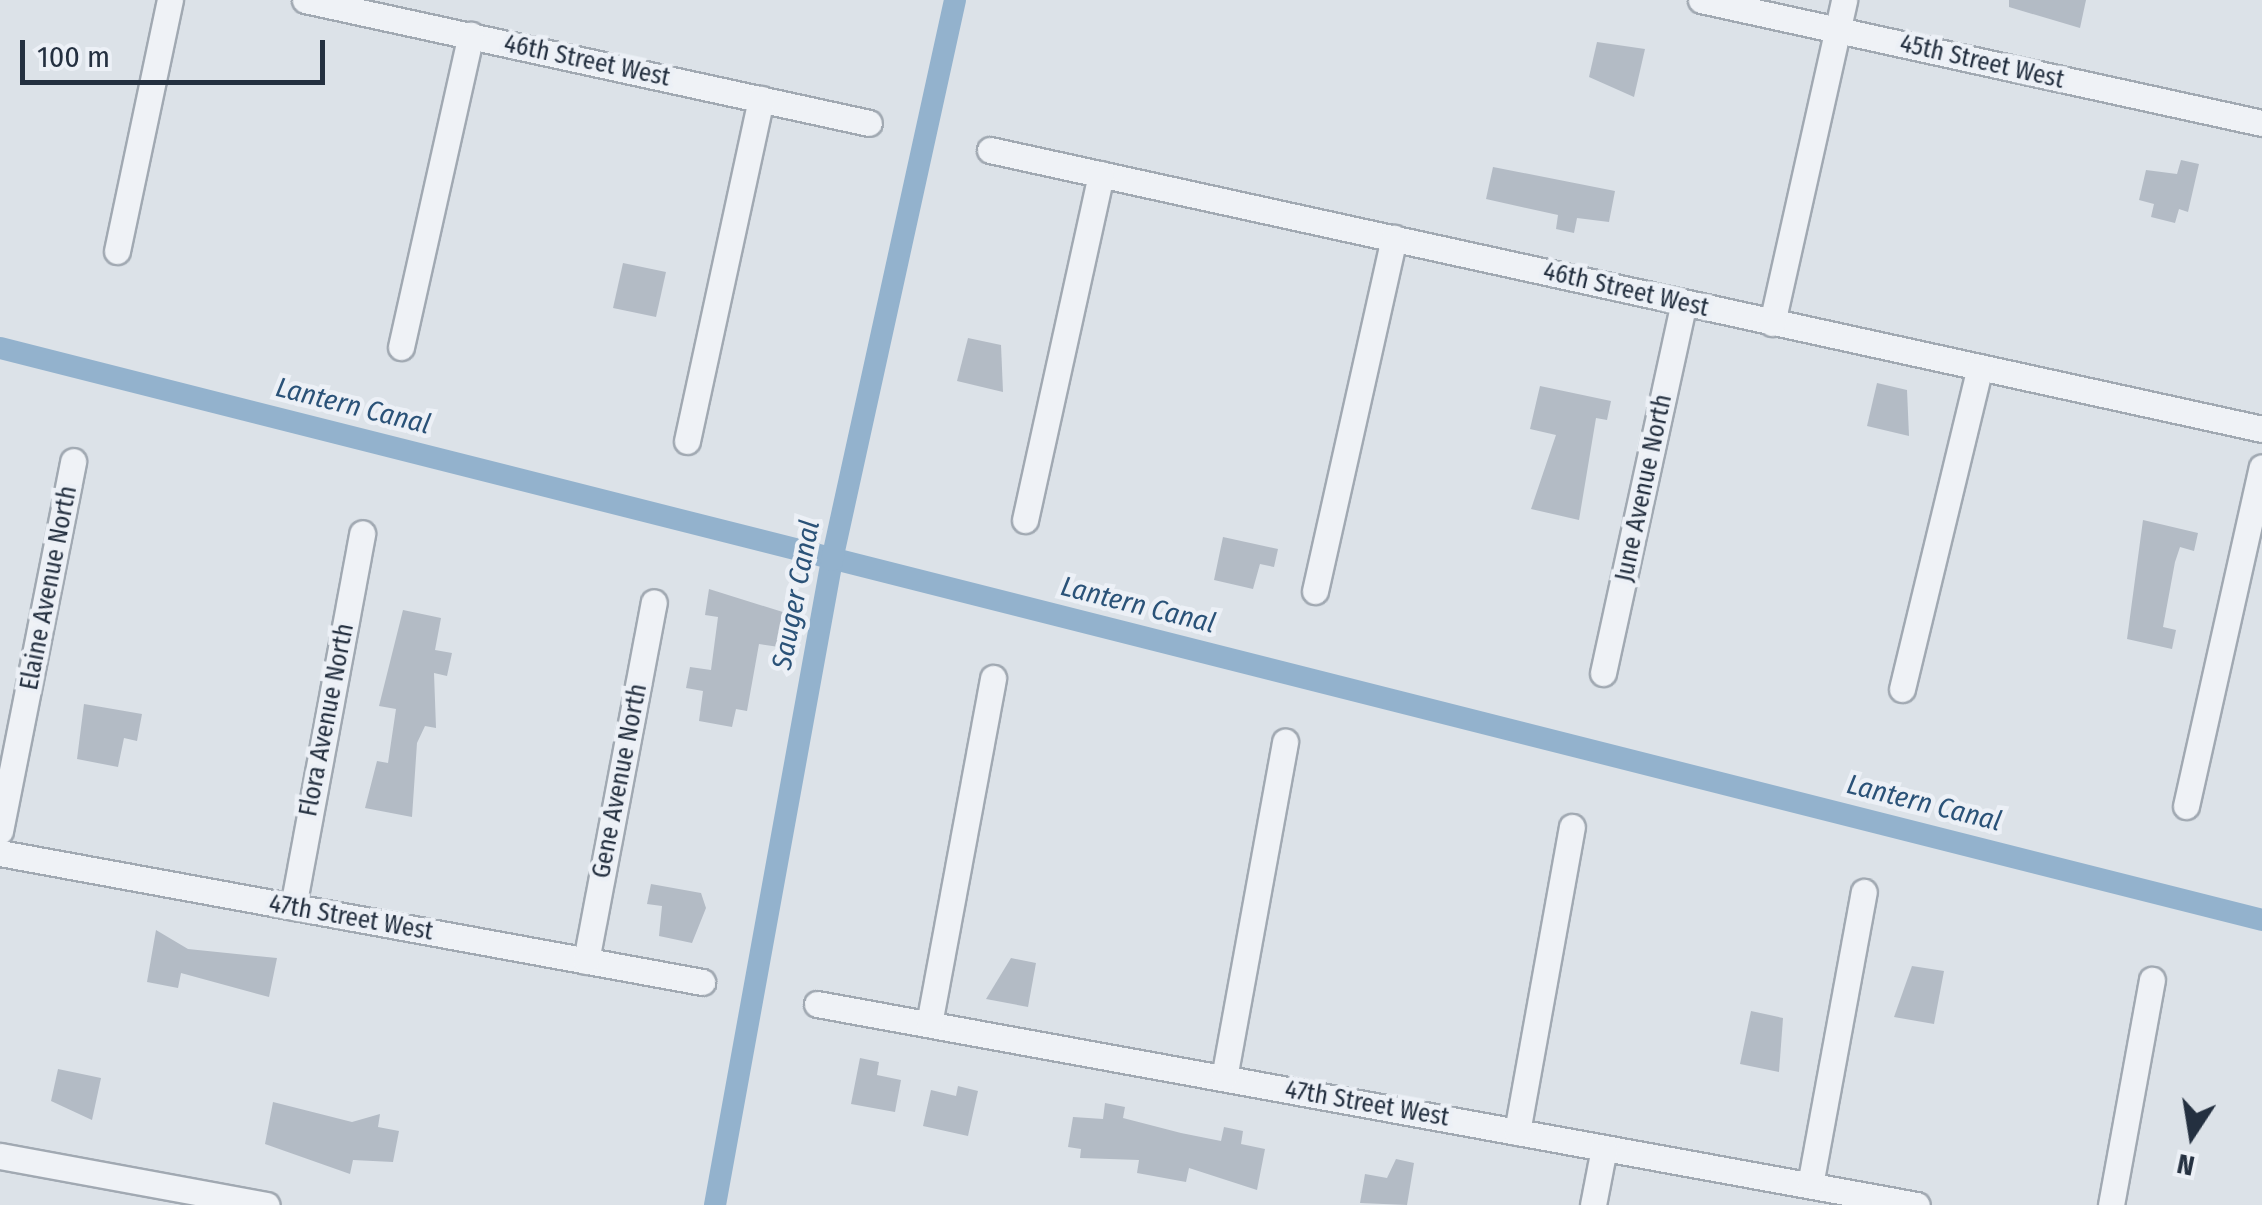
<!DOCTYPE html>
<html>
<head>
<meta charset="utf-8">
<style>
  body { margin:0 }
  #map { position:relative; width:2262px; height:1205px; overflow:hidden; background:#dce2e8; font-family:"Fira Sans Condensed",sans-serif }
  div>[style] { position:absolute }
  .canal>* { height:22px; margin:-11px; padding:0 11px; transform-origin:11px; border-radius:11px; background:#93b2cd }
  .building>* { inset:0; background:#b3bbc5 }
  .roads { filter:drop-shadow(2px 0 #a1a9b2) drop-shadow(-2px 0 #a1a9b2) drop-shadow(0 2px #a1a9b2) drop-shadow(0 -2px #a1a9b2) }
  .minor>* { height:25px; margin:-12.5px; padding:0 12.5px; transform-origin:12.5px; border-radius:12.5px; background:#eff2f6 }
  span { translate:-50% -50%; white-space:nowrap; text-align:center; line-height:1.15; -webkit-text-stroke:9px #ecf0f6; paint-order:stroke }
  .street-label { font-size:25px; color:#243040 }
  .water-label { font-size:28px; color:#2a5278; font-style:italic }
  .north { position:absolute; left:2142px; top:1085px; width:100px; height:100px; -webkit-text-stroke:8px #ecf0f6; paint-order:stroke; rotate:192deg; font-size:28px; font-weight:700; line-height:40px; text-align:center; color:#243040 }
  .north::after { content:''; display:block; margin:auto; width:35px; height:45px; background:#243040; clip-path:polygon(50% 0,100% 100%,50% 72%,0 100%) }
  .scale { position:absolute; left:20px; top:40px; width:305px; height:45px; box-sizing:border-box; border:5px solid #243040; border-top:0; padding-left:12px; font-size:30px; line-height:35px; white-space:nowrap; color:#243040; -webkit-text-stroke:8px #ecf0f6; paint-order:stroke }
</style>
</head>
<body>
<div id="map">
  <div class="canal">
    <i style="left:0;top:348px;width:2333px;rotate:14.19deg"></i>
    <i style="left:715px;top:1205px;width:656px;rotate:-79.72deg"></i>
    <i style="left:832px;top:560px;width:573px;rotate:-77.61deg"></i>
  </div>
  <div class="building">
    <i style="clip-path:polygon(2009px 0,2086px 0,2080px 28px,2009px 7px)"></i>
    <i style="clip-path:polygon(1597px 42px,1645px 49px,1634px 97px,1589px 77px)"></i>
    <i style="clip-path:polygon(2181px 160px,2199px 164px,2188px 212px,2179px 209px,2175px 223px,2151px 217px,2154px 204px,2139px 200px,2146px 170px,2177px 174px)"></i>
    <i style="clip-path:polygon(1493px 167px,1615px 191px,1609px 222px,1577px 218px,1574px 233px,1556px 229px,1558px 215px,1486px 199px)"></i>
    <i style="clip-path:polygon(623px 263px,666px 272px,656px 317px,613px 308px)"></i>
    <i style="clip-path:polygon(968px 338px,1001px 345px,1003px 392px,957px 381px)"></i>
    <i style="clip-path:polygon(1877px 383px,1907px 390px,1909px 436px,1867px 426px)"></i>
    <i style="clip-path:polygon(1540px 386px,1611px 401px,1607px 420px,1596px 418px,1579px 520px,1531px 509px,1556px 435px,1530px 429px)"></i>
    <i style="clip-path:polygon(2143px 520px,2198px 533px,2194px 551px,2180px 547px,2175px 562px,2163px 627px,2176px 630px,2172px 649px,2127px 639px)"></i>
    <i style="clip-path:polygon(1223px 537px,1278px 549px,1274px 567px,1260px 564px,1253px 589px,1214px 580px)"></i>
    <i style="clip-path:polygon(709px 589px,786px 613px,779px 647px,759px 644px,747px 711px,736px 709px,732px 727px,699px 721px,703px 691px,686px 688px,690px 667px,711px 670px,718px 617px,705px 615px)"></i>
    <i style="clip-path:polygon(403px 610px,441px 618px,435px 650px,452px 653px,447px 676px,434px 673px,436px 728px,425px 726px,417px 743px,412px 817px,365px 808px,377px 761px,388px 763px,396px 709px,379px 706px)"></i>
    <i style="clip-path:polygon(84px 704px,142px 714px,137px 741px,124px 738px,118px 767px,77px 759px)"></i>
    <i style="clip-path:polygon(651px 884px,701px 893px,706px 908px,692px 943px,659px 936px,662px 906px,647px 904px)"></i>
    <i style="clip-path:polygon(156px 930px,188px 949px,277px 958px,269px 997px,181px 973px,178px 988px,147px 982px)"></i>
    <i style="clip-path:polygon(1011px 958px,1036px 963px,1028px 1007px,986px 999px)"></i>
    <i style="clip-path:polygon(1912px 966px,1944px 971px,1934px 1024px,1894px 1017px)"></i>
    <i style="clip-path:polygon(1751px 1011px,1783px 1018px,1779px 1072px,1740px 1064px)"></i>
    <i style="clip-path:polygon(860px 1058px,879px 1062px,877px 1075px,901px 1080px,895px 1112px,851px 1104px)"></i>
    <i style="clip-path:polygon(58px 1069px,101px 1078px,92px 1120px,51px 1101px)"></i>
    <i style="clip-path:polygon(958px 1086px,978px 1091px,968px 1136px,923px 1126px,931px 1090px,956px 1096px)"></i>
    <i style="clip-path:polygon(273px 1102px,352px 1122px,380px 1114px,378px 1127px,399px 1131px,393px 1162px,353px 1160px,350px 1174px,265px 1144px)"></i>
    <i style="clip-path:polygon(1105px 1103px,1125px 1107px,1123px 1118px,1181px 1133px,1221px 1141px,1224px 1127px,1243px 1131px,1241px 1144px,1265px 1149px,1257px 1190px,1189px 1168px,1186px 1182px,1137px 1173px,1139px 1160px,1080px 1158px,1081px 1149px,1068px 1147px,1073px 1117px,1103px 1119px)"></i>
    <i style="clip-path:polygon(1396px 1159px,1414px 1163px,1407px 1205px,1360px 1203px,1365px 1174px,1387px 1178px)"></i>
  </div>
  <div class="roads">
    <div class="minor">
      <i style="left:305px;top:0;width:577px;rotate:12.3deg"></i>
      <i style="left:1701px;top:0;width:574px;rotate:12.37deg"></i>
      <i style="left:990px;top:150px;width:1302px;rotate:12.37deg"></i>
      <i style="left:117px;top:251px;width:257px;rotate:-78.1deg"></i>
      <i style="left:1772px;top:323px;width:331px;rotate:-77.4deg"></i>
      <i style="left:401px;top:347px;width:320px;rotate:-77.4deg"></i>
      <i style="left:687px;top:441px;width:350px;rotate:-77.8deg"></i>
      <i style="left:1025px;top:520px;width:354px;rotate:-77.6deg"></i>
      <i style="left:1315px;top:591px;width:362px;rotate:-77.4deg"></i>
      <i style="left:1603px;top:673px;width:379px;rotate:-77.7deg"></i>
      <i style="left:1902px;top:689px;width:331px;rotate:-76.4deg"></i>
      <i style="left:2186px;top:806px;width:347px;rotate:-77.4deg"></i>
      <i style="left:0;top:831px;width:377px;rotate:-78.8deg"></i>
      <i style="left:0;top:853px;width:714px;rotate:10.41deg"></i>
      <i style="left:293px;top:907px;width:380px;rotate:-79.5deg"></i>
      <i style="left:586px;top:961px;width:365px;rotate:-79.3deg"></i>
      <i style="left:817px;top:1004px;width:1118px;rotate:10.36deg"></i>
      <i style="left:929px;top:1024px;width:352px;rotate:-79.5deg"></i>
      <i style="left:1224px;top:1078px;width:342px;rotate:-79.7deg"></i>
      <i style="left:1517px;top:1132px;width:310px;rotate:-79.8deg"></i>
      <i style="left:0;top:1156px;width:271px;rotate:10.4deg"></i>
      <i style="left:1810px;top:1185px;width:298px;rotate:-79.6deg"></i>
      <i style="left:1593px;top:1205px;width:58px;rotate:-79.1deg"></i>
      <i style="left:2111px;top:1205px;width:229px;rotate:-79.7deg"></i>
    </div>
  </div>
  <div class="street-label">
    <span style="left:587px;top:61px;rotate:12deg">46th Street West</span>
    <span style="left:1982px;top:62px;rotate:13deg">45th Street West</span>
    <span style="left:1626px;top:290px;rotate:13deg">46th Street West</span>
    <span style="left:1644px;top:488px;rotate:-78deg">June Avenue North</span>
    <span style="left:49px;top:588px;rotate:-79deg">Elaine Avenue North</span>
    <span style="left:327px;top:720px;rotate:-79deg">Flora Avenue North</span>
    <span style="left:620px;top:781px;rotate:-79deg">Gene Avenue North</span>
    <span style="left:351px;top:918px;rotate:10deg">47th Street West</span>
    <span style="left:1367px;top:1104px;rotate:10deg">47th Street West</span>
  </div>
  <div class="water-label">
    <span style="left:353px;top:406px;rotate:14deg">Lantern Canal</span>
    <span style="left:796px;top:595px;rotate:-79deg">Sauger Canal</span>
    <span style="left:1138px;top:605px;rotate:14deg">Lantern Canal</span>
    <span style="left:1924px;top:803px;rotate:14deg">Lantern Canal</span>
  </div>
  <div class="north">N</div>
  <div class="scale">100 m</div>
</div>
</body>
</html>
